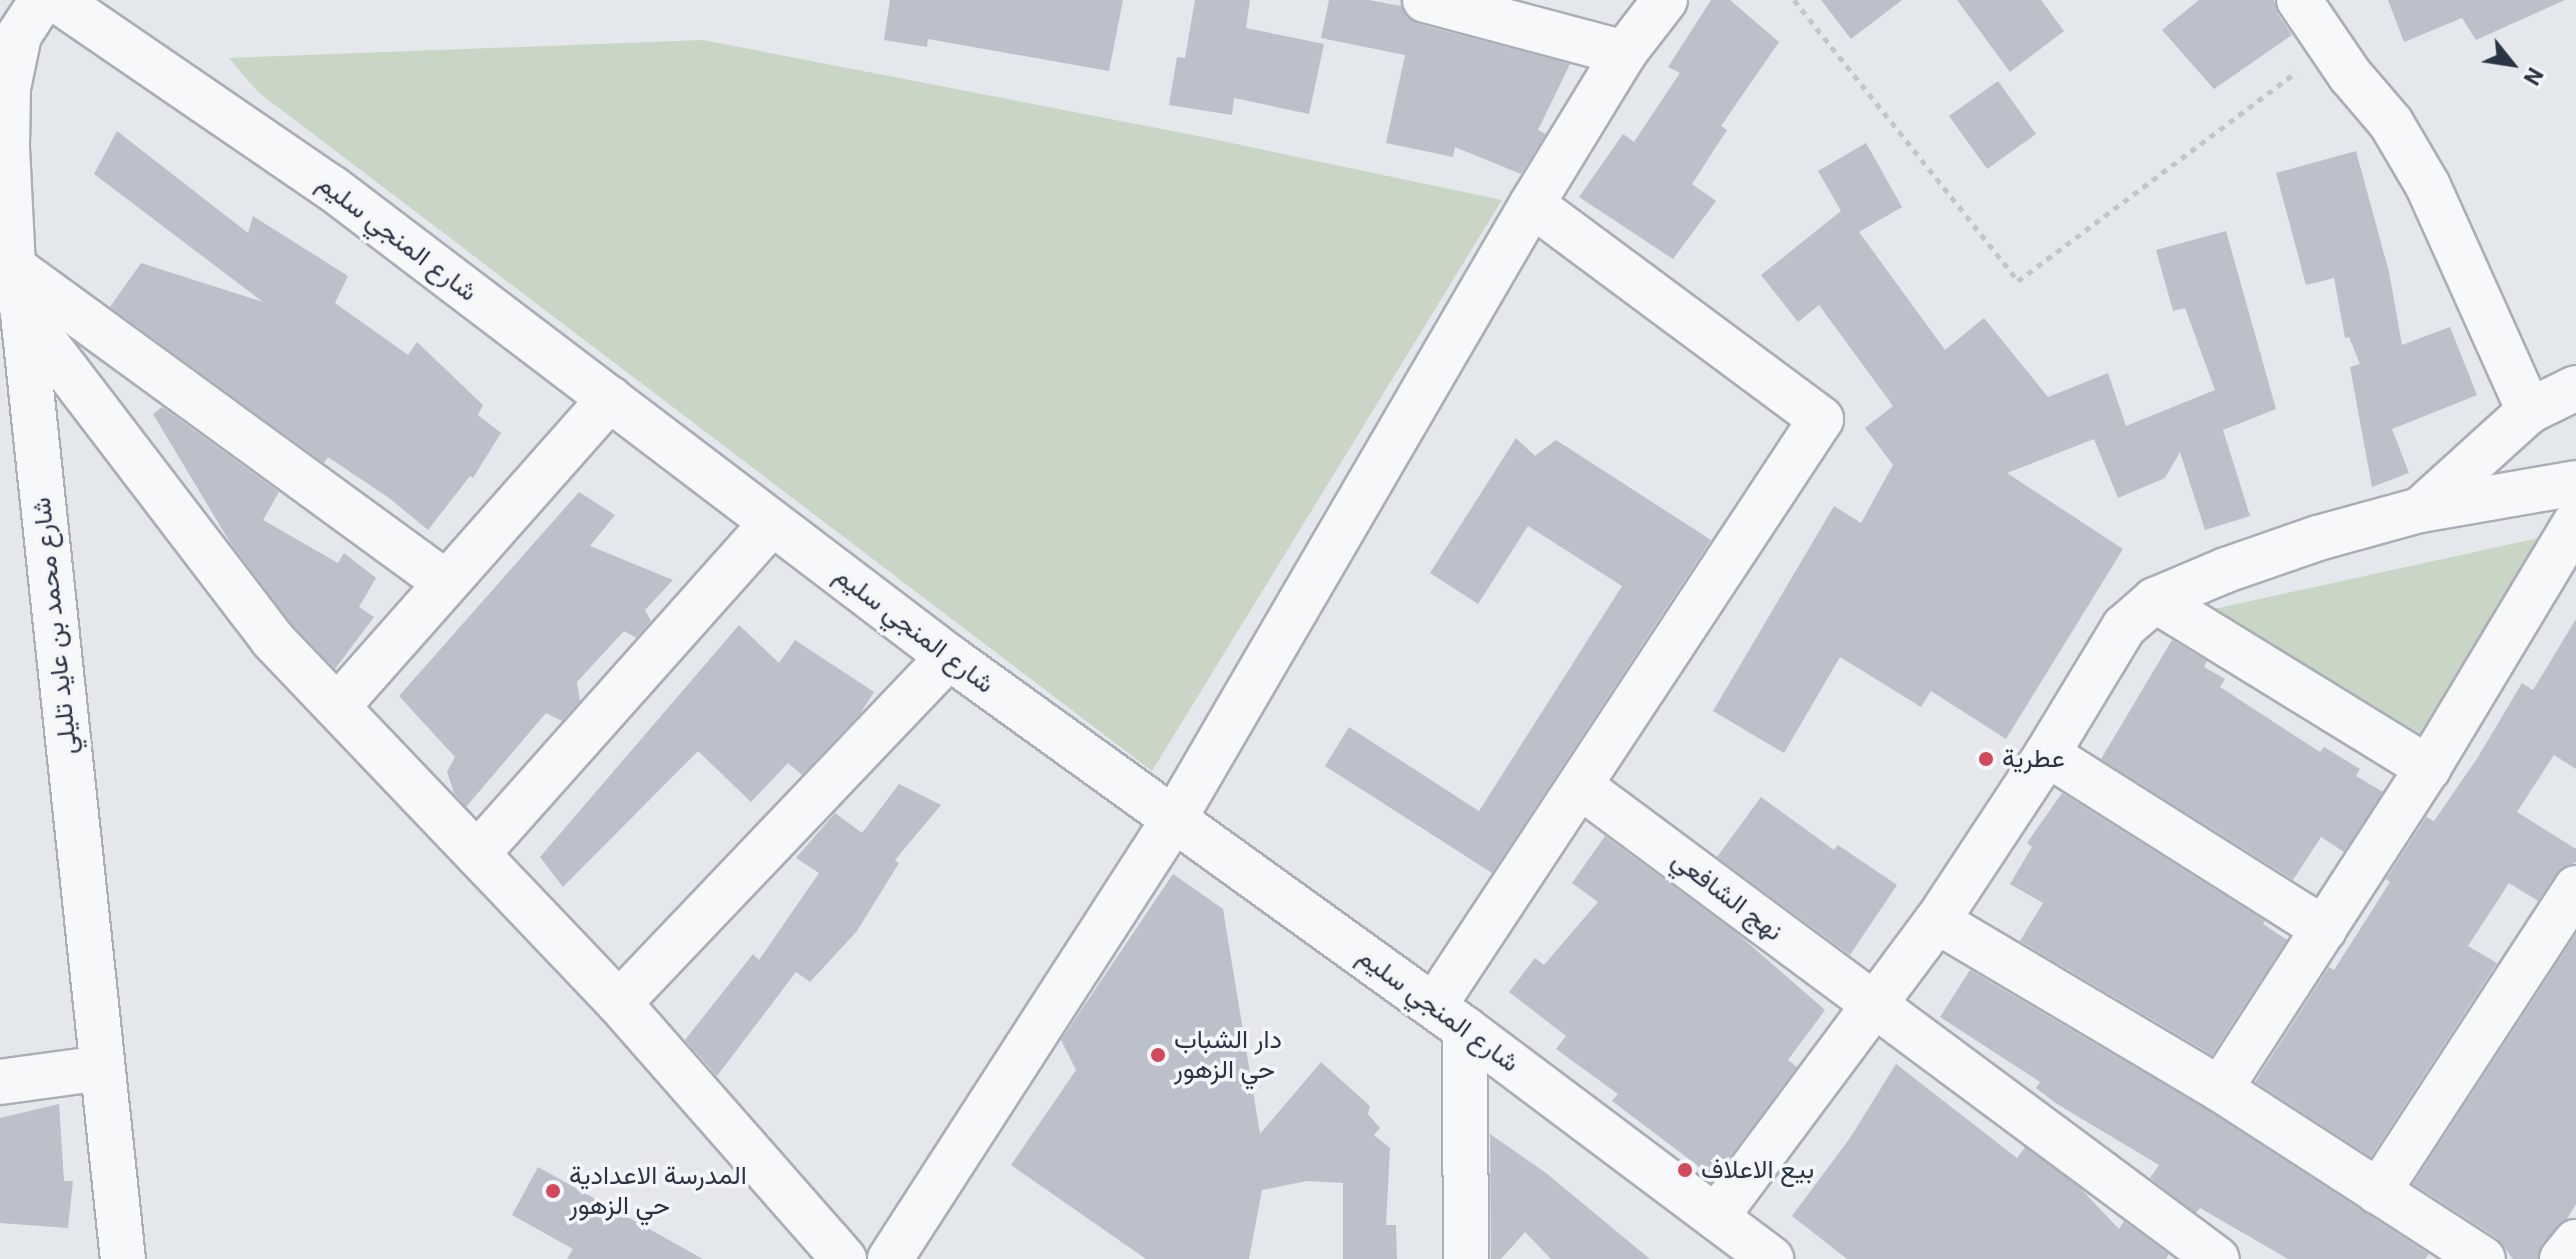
<!DOCTYPE html>
<html>
<head>
<meta charset="utf-8">
<style>
  body { margin:0 }
  #map { position:relative; width:2576px; height:1259px; overflow:hidden; background:#e4e7ec; font-family:Roboto,Vazirmatn,sans-serif }
  div>[style] { position:absolute }
  .green>* { inset:0; background:#c9d6c5 }
  .building>* { inset:0; background:#bbc0ca }
  .path>* { height:5px; margin-top:-2.5px; transform-origin:0; background:repeating-linear-gradient(90deg,#c2c5cb 0 6px,transparent 0 12px) }
  .roads { filter:drop-shadow(2px 0 #a9aeb7) drop-shadow(-2px 0 #a9aeb7) drop-shadow(0 2px #a9aeb7) drop-shadow(0 -2px #a9aeb7) }
  .minor>* { height:44px; margin:-22px; padding:0 22px; transform-origin:22px; border-radius:22px; background:#f7f8fa }
  .dots>* { width:22px; height:22px; translate:-50% -50%; box-sizing:border-box; border:4px solid #f4f6f9; border-radius:50% }
  span { translate:-50% -50%; white-space:nowrap; text-align:center; line-height:1.15; -webkit-text-stroke:7px #f4f6f9; paint-order:stroke }
  .street-label { font-size:26px; color:#2b3445 }
  .poi-label { font-size:26px; color:#2b3445 }
  .left { translate:0 -50%; text-align:left }
  .north { position:absolute; left:2472px; top:24px; width:80px; height:80px; -webkit-text-stroke:6px #f4f6f9; paint-order:stroke; rotate:120deg; font-size:22px; font-weight:700; line-height:32px; text-align:center; color:#2b3445 }
  .north::after { content:''; display:block; margin:auto; width:28px; height:36px; background:#2b3445; clip-path:polygon(50% 0,100% 100%,50% 72%,0 100%) }
</style>
</head>
<body>
<div id="map">
  <div class="green">
    <i style="clip-path:polygon(703px 40px,1198px 136px,1502px 200px,1152px 771px,258px 92px,229px 58px)"></i>
    <i style="clip-path:polygon(2557px 534px,2424px 736px,2214px 609px)"></i>
  </div>
  <div class="building">
    <i style="clip-path:polygon(890px 0,1123px 0,1109px 71px,928px 39px,927px 47px,884px 40px)"></i>
    <i style="clip-path:polygon(1195px 0,1250px 0,1246px 28px,1324px 44px,1309px 114px,1234px 98px,1232px 115px,1169px 105px,1177px 57px,1185px 58px)"></i>
    <i style="clip-path:polygon(1329px 0,1369px 0,1401px 6px,1407px 17px,1419px 24px,1570px 64px,1538px 130px,1546px 134px,1521px 174px,1455px 147px,1453px 157px,1386px 143px,1405px 55px,1321px 38px)"></i>
    <i style="clip-path:polygon(1711px 0,1730px 0,1779px 42px,1721px 126px,1727px 130px,1692px 184px,1716px 201px,1673px 259px,1579px 197px,1623px 134px,1634px 142px,1680px 73px,1668px 67px)"></i>
    <i style="clip-path:polygon(1821px 0,1902px 0,1851px 39px)"></i>
    <i style="clip-path:polygon(1957px 0,2041px 0,2064px 31px,2010px 72px)"></i>
    <i style="clip-path:polygon(2199px 0,2274px 0,2278px 14px,2292px 35px,2214px 89px,2162px 30px)"></i>
    <i style="clip-path:polygon(2388px 0,2565px 0,2476px 40px,2462px 18px,2404px 42px)"></i>
    <i style="clip-path:polygon(1998px 81px,2036px 134px,1987px 169px,1949px 116px)"></i>
    <i style="clip-path:polygon(117px 131px,248px 233px,253px 216px,348px 276px,335px 303px,408px 355px,417px 342px,483px 405px,478px 415px,501px 433px,473px 478px,470px 476px,428px 530px,389px 498px,328px 457px,324px 463px,110px 307px,141px 263px,263px 302px,94px 174px)"></i>
    <i style="clip-path:polygon(1866px 143px,1902px 207px,1859px 232px,1945px 350px,1984px 318px,2048px 397px,2108px 373px,2126px 426px,2215px 390px,2185px 308px,2173px 311px,2156px 250px,2226px 231px,2276px 409px,2223px 430px,2250px 516px,2205px 530px,2180px 452px,2165px 478px,2118px 498px,2094px 439px,2007px 473px,2123px 549px,2006px 739px,1931px 691px,1921px 707px,1840px 657px,1784px 753px,1713px 711px,1834px 506px,1861px 523px,1893px 465px,1865px 428px,1893px 406px,1819px 305px,1798px 322px,1761px 275px,1841px 211px,1818px 171px)"></i>
    <i style="clip-path:polygon(2356px 151px,2389px 272px,2402px 345px,2450px 327px,2477px 395px,2392px 429px,2409px 473px,2372px 487px,2350px 367px,2360px 364px,2349px 337px,2345px 338px,2334px 278px,2306px 285px,2276px 173px)"></i>
    <i style="clip-path:polygon(162px 407px,279px 492px,263px 520px,338px 563px,344px 553px,376px 578px,359px 607px,374px 617px,335px 669px,291px 623px,231px 544px,153px 414px)"></i>
    <i style="clip-path:polygon(1516px 438px,1535px 456px,1556px 440px,1711px 540px,1492px 873px,1325px 766px,1349px 727px,1479px 811px,1622px 586px,1528px 526px,1478px 604px,1430px 573px)"></i>
    <i style="clip-path:polygon(579px 492px,615px 515px,590px 546px,673px 580px,645px 610px,651px 621px,636px 638px,624px 631px,577px 682px,580px 701px,562px 721px,546px 713px,466px 807px,454px 793px,447px 772px,455px 757px,399px 696px)"></i>
    <i style="clip-path:polygon(2576px 619px,2576px 769px,2554px 755px,2517px 812px,2576px 849px,2576px 862px,2556px 874px,2538px 901px,2509px 883px,2468px 946px,2497px 963px,2371px 1157px,2255px 1082px,2329px 967px,2334px 970px,2390px 882px,2386px 879px,2426px 817px,2434px 821px,2478px 757px,2522px 683px,2533px 690px)"></i>
    <i style="clip-path:polygon(739px 625px,779px 663px,795px 640px,874px 692px,860px 714px,802px 775px,788px 763px,751px 802px,698px 751px,563px 887px,540px 857px)"></i>
    <i style="clip-path:polygon(2172px 640px,2207px 661px,2204px 667px,2225px 679px,2220px 687px,2320px 752px,2324px 747px,2360px 769px,2356px 776px,2383px 792px,2344px 852px,2321px 837px,2293px 880px,2101px 759px)"></i>
    <i style="clip-path:polygon(899px 784px,941px 805px,895px 860px,899px 863px,857px 931px,810px 982px,796px 972px,717px 1076px,685px 1040px,753px 954px,759px 960px,819px 873px,796px 858px,835px 813px,862px 833px)"></i>
    <i style="clip-path:polygon(2062px 793px,2265px 921px,2263px 924px,2287px 940px,2212px 1055px,2020px 941px,2043px 903px,2010px 884px,2032px 847px,2027px 843px)"></i>
    <i style="clip-path:polygon(1761px 797px,1834px 850px,1838px 845px,1897px 885px,1850px 955px,1717px 857px)"></i>
    <i style="clip-path:polygon(1605px 836px,1739px 935px,1825px 1010px,1788px 1060px,1797px 1067px,1714px 1178px,1612px 1101px,1618px 1094px,1556px 1049px,1566px 1036px,1509px 992px,1535px 958px,1544px 965px,1598px 902px,1572px 883px)"></i>
    <i style="clip-path:polygon(1173px 874px,1223px 909px,1260px 1134px,1321px 1062px,1370px 1106px,1368px 1114px,1380px 1128px,1374px 1135px,1390px 1148px,1386px 1225px,1396px 1225px,1397px 1259px,1343px 1259px,1343px 1183px,1307px 1181px,1262px 1190px,1249px 1259px,1146px 1259px,1011px 1165px,1076px 1070px,1061px 1040px)"></i>
    <i style="clip-path:polygon(2576px 934px,2576px 1204px,2567px 1219px,2543px 1243px,2538px 1259px,2513px 1259px,2497px 1238px,2413px 1184px)"></i>
    <i style="clip-path:polygon(1970px 970px,2207px 1110px,2429px 1254px,2425px 1259px,2288px 1259px,2200px 1208px,2196px 1213px,2150px 1178px,2159px 1165px,2057px 1104px,2036px 1088px,2040px 1082px,1940px 1017px)"></i>
    <i style="clip-path:polygon(1896px 1064px,2017px 1158px,2025px 1147px,2080px 1188px,2119px 1229px,2124px 1221px,2169px 1254px,2166px 1259px,1847px 1259px,1792px 1216px,1850px 1138px)"></i>
    <i style="clip-path:polygon(59px 1104px,64px 1181px,73px 1181px,68px 1228px,0 1223px,0 1118px)"></i>
    <i style="clip-path:polygon(1490px 1134px,1546px 1173px,1650px 1259px,1551px 1259px,1525px 1232px,1501px 1259px,1491px 1259px)"></i>
    <i style="clip-path:polygon(538px 1167px,703px 1259px,567px 1259px,573px 1249px,512px 1215px)"></i>
  </div>
  <div class="path">
    <i style="left:1794px;top:0;width:359px;rotate:51.4deg"></i>
    <i style="left:2018px;top:281px;width:348px;rotate:-36.9deg"></i>
  </div>
  <div class="roads">
    <div class="minor">
      <i style="left:42px;top:0;width:42px;rotate:123.3deg"></i>
      <i style="left:19px;top:35px;width:54px;rotate:101.7deg"></i>
      <i style="left:8px;top:88px;width:60px;rotate:91deg"></i>
      <i style="left:7px;top:148px;width:119px;rotate:87.1deg"></i>
      <i style="left:13px;top:267px;width:47px;rotate:77.7deg"></i>
      <i style="left:23px;top:313px;width:951px;rotate:83.97deg"></i>
      <i style="left:57px;top:0;width:333px;rotate:34.4deg"></i>
      <i style="left:332px;top:188px;width:775px;rotate:37.24deg"></i>
      <i style="left:949px;top:657px;width:636px;rotate:35.79deg"></i>
      <i style="left:1465px;top:1029px;width:383px;rotate:36.9deg"></i>
      <i style="left:1425px;top:0;width:206px;rotate:14.9deg"></i>
      <i style="left:2299px;top:0;width:91px;rotate:55.8deg"></i>
      <i style="left:2350px;top:75px;width:63px;rotate:49.5deg"></i>
      <i style="left:2391px;top:123px;width:73px;rotate:59.6deg"></i>
      <i style="left:2428px;top:186px;width:247px;rotate:65.8deg"></i>
      <i style="left:13px;top:267px;width:535px;rotate:36.1deg"></i>
      <i style="left:23px;top:313px;width:410px;rotate:52.6deg"></i>
      <i style="left:272px;top:639px;width:503px;rotate:46.37deg"></i>
      <i style="left:619px;top:1003px;width:341px;rotate:48.7deg"></i>
      <i style="left:2420px;top:510px;width:158px;rotate:-9.8deg"></i>
      <i style="left:2155px;top:600px;width:321px;rotate:31.6deg"></i>
      <i style="left:337px;top:707px;width:412px;rotate:-48.5deg"></i>
      <i style="left:2047px;top:754px;width:328px;rotate:32.3deg"></i>
      <i style="left:1580px;top:786px;width:793px;rotate:36.6deg"></i>
      <i style="left:477px;top:854px;width:442px;rotate:-48.3deg"></i>
      <i style="left:1937px;top:921px;width:329px;rotate:30.7deg"></i>
      <i style="left:2220px;top:1089px;width:313px;rotate:32.9deg"></i>
      <i style="left:619px;top:1003px;width:478px;rotate:-46.4deg"></i>
      <i style="left:1434px;top:1006px;width:703px;rotate:-56.6deg"></i>
      <i style="left:1821px;top:419px;width:360px;rotate:-143.4deg"></i>
      <i style="left:1465px;top:1029px;width:230px;rotate:89.8deg"></i>
      <i style="left:0;top:1082px;width:103px;rotate:-7.8deg"></i>
      <i style="left:2220px;top:1089px;width:382px;rotate:-57.1deg"></i>
      <i style="left:2428px;top:768px;width:287px;rotate:-59deg"></i>
      <i style="left:2378px;top:1192px;width:363px;rotate:-56.9deg"></i>
      <i style="left:1716px;top:1217px;width:369px;rotate:-53.3deg"></i>
      <i style="left:1937px;top:921px;width:200px;rotate:-56.6deg"></i>
      <i style="left:2047px;top:754px;width:149px;rotate:-58.8deg"></i>
      <i style="left:2124px;top:627px;width:41px;rotate:-41.1deg"></i>
      <i style="left:2155px;top:600px;width:77px;rotate:-22.9deg"></i>
      <i style="left:2226px;top:570px;width:97px;rotate:-19.2deg"></i>
      <i style="left:2318px;top:538px;width:106px;rotate:-15.4deg"></i>
      <i style="left:2420px;top:510px;width:147px;rotate:-42.2deg"></i>
      <i style="left:2529px;top:411px;width:52px;rotate:-26.1deg"></i>
      <i style="left:890px;top:1259px;width:524px;rotate:-57.16deg"></i>
      <i style="left:1174px;top:819px;width:712px;rotate:-59.8deg"></i>
      <i style="left:1532px;top:204px;width:177px;rotate:-58.6deg"></i>
      <i style="left:1624px;top:53px;width:67px;rotate:-52.3deg"></i>
      <i style="left:2562px;top:1259px;width:22px;rotate:-51deg"></i>
    </div>
  </div>
  <div class="dots">
    <i style="left:1986px;top:759px;background:#d1495b"></i>
    <i style="left:1158px;top:1055px;background:#d1495b"></i>
    <i style="left:1685px;top:1170px;background:#d1495b"></i>
    <i style="left:553px;top:1191px;background:#d1495b"></i>
  </div>
  <div class="street-label">
    <span style="left:397px;top:238px;rotate:37deg">شارع المنجي سليم</span>
    <span style="left:55px;top:626px;rotate:-96deg">شارع محمد بن عايد تليلي</span>
    <span style="left:914px;top:630px;rotate:37deg">شارع المنجي سليم</span>
    <span style="left:1727px;top:896px;rotate:37deg">نهج الشافعي</span>
    <span style="left:1438px;top:1010px;rotate:36deg">شارع المنجي سليم</span>
  </div>
  <div class="poi-label">
    <span class="left" style="left:2002px;top:759px">عطرية</span>
    <span class="left" style="left:1174px;top:1055px">دار الشباب<br>حي الزهور</span>
    <span class="left" style="left:1701px;top:1170px">بيع الاعلاف</span>
    <span class="left" style="left:569px;top:1191px">المدرسة الاعدادية<br>حي الزهور</span>
  </div>
  <div class="north">N</div>
</div>
</body>
</html>
